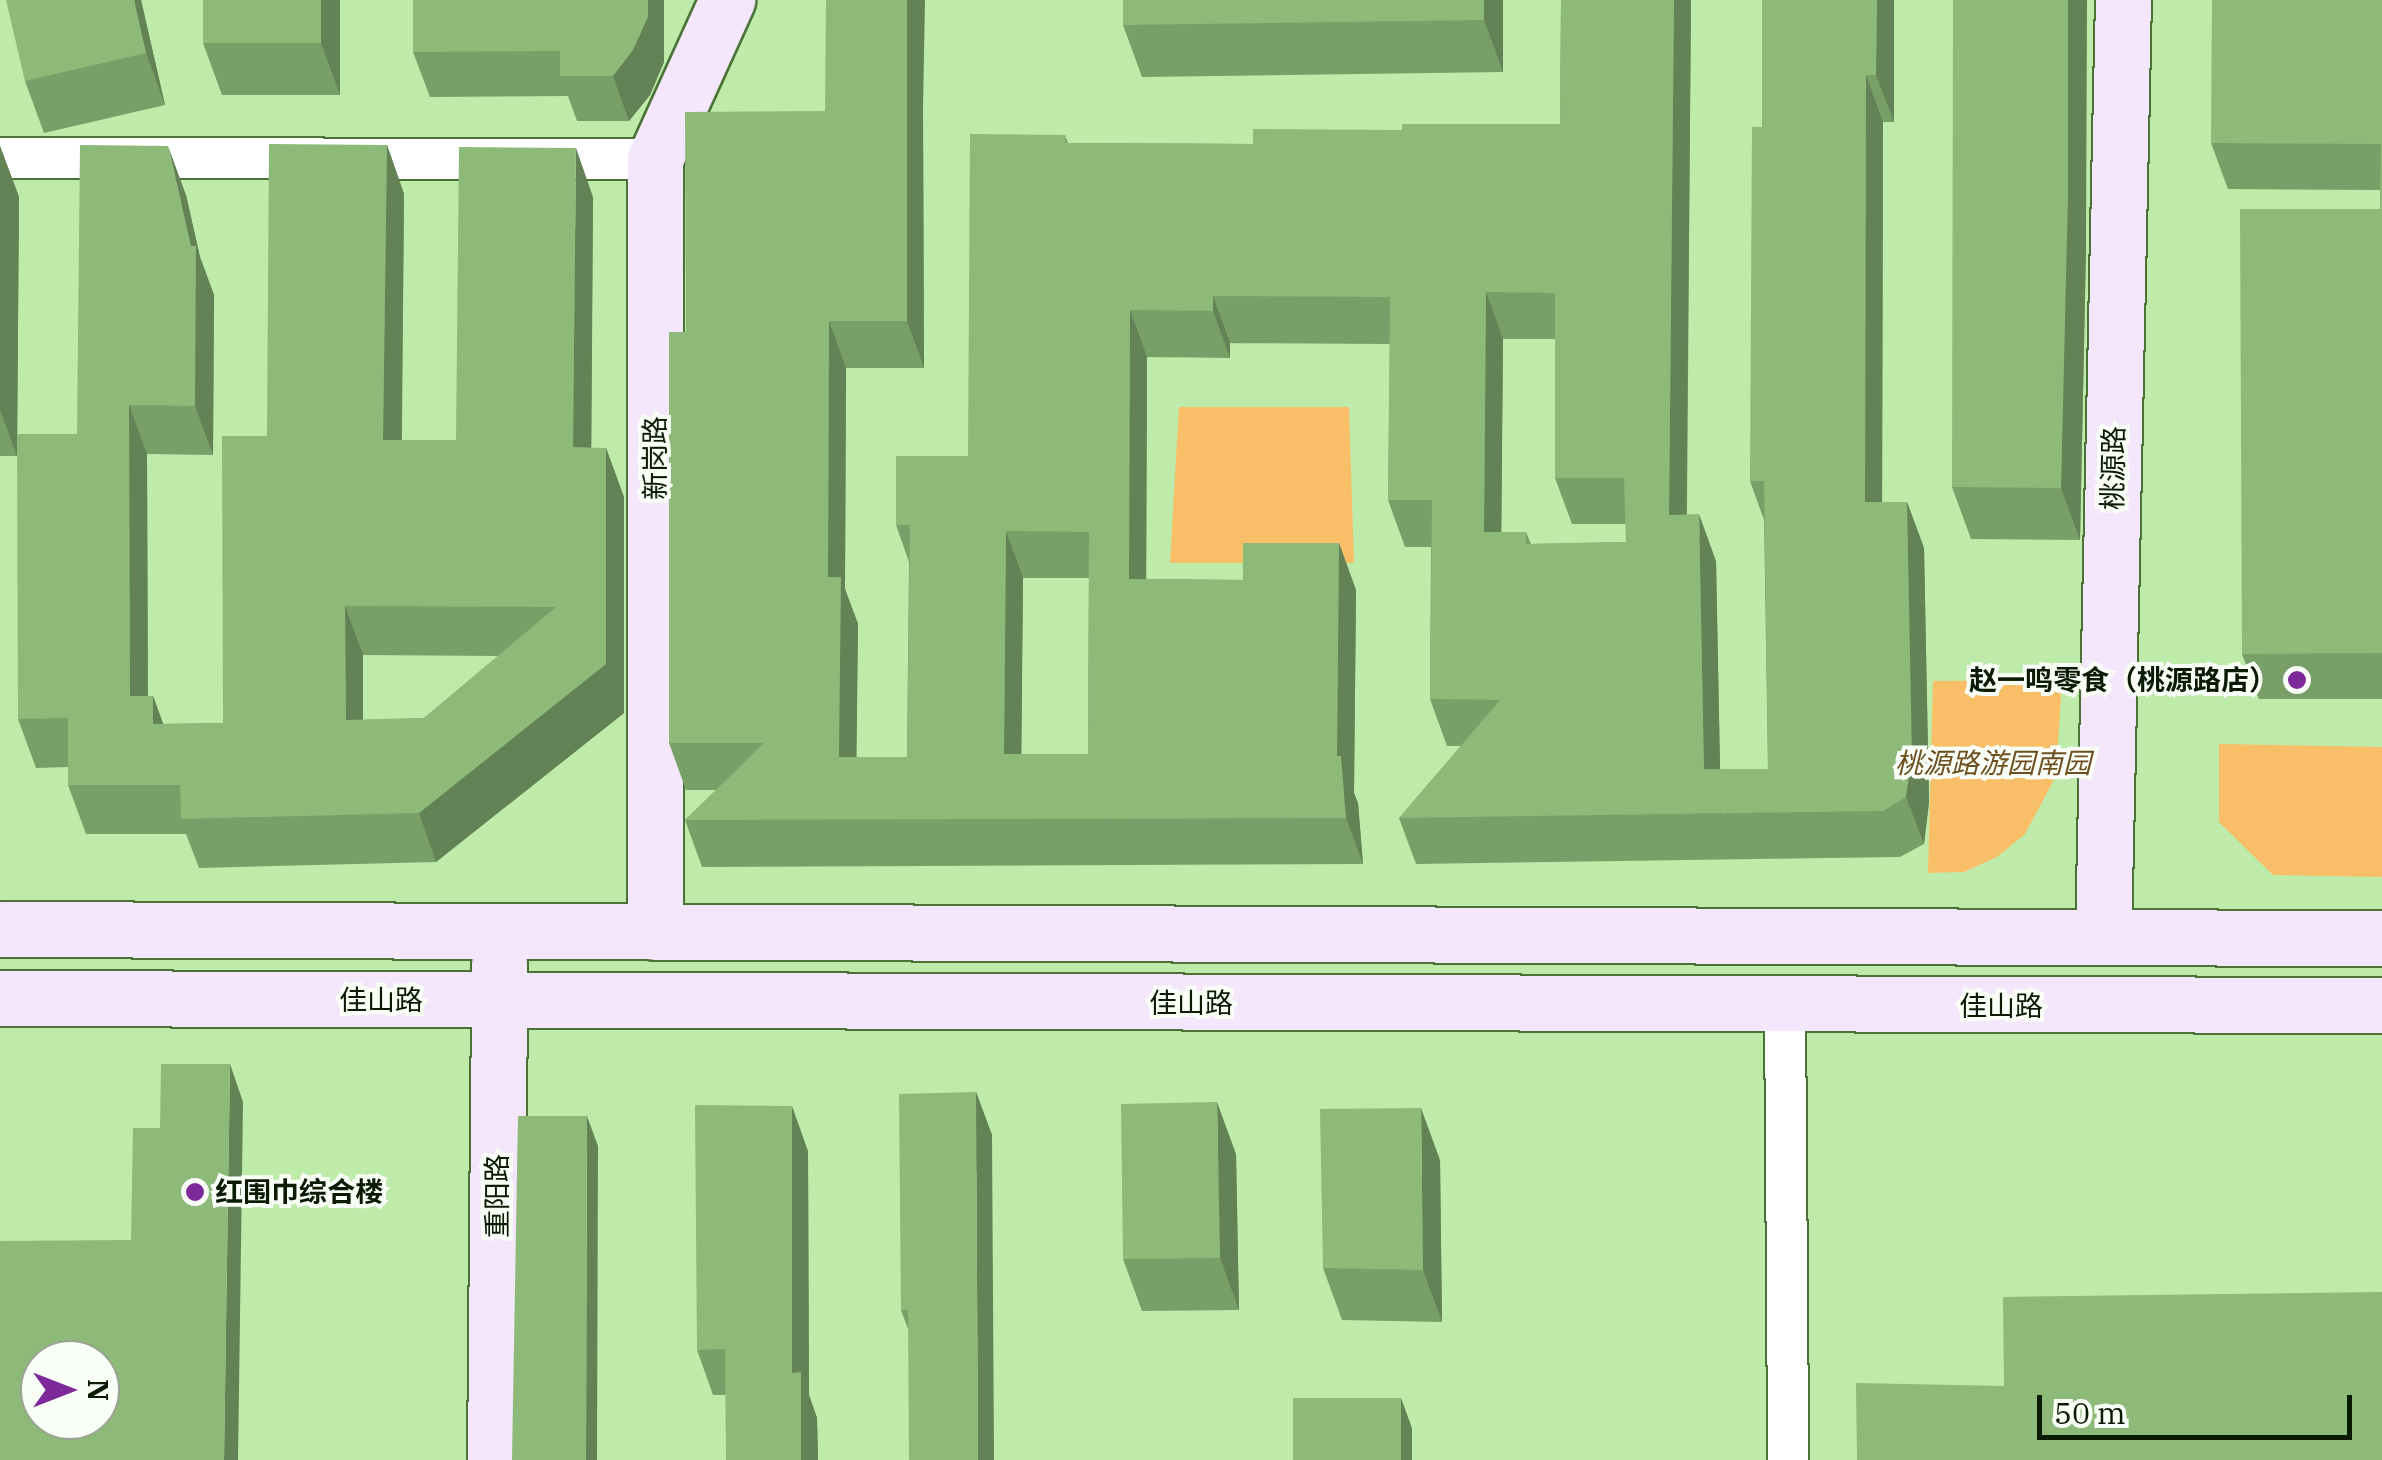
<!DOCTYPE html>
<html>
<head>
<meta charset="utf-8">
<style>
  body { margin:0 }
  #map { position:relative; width:2382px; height:1460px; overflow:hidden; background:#beeba9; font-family:"IBM Plex Serif","Noto Sans SC",serif }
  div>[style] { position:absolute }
  .green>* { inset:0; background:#f9bf68 }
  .roads { filter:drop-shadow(2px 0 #4a7236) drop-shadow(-2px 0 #4a7236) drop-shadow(0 2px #4a7236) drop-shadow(0 -2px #4a7236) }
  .street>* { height:40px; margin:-20px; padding:0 20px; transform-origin:20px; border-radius:20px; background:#fff }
  .secondary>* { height:55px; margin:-27.5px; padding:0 27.5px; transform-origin:27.5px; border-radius:27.5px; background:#f4e6fb }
  .wall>* { inset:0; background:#799f68 }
  .shaded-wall>* { inset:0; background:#638255 }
  .building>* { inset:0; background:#8db979 }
  .dots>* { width:28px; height:28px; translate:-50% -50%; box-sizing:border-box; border:5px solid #f9fef7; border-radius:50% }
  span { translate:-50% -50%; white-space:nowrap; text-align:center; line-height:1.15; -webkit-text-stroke:8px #f9fef7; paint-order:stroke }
  .street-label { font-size:28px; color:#0b1b03 }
  .poi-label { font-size:28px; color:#0b1b03; font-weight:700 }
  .right { translate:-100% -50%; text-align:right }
  .left { translate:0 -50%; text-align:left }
  .park-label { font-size:28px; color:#6d4f20; font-style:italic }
  .north { position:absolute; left:20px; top:1340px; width:100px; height:100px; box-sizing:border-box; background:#f9fef7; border:2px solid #9aa395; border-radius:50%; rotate:90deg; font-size:28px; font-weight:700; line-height:40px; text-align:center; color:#0b1b03 }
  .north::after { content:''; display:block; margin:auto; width:35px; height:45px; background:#7d2999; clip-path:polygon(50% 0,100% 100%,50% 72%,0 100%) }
  .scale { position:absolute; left:2037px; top:1395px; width:315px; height:45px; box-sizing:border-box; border:5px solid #0b1b03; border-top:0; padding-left:12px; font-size:30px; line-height:35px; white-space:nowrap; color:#0b1b03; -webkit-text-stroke:8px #f9fef7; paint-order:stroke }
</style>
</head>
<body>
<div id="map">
  <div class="green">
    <i style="clip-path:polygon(1179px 407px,1349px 407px,1354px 563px,1170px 563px)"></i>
    <i style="clip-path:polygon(2062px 680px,2056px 776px,2025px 834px,1997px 857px,1964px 872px,1928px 873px,1933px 681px)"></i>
    <i style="clip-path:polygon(2219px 744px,2382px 747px,2382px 877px,2273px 875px,2219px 822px)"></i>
  </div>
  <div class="roads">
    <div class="street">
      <i style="left:0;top:158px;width:655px;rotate:0.09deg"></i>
      <i style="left:1785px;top:1005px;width:455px;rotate:89.6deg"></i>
    </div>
    <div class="secondary">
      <i style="left:0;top:929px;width:2382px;rotate:0.22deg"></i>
      <i style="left:655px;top:932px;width:773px;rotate:-90deg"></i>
      <i style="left:655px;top:159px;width:175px;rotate:-65.6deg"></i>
      <i style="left:2103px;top:937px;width:937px;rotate:-88.78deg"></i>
      <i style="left:0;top:998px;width:2382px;rotate:0.17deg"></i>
      <i style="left:495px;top:1460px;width:496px;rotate:-89.5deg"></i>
    </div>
  </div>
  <div class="wall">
    <i style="clip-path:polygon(141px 0,165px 105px,44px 133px,25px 81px)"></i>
    <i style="clip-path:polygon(203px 0,340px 0,340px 95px,222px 95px,203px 43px)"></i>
    <i style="clip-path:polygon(413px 0,664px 62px,650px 95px,629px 121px,577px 121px,568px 96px,430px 97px,413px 52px)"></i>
    <i style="clip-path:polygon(1503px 0,1503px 72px,1142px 77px,1123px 25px)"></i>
    <i style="clip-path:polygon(evenodd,1561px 0,1691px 0,1687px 514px,1716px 561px,1720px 769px,1768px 769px,1764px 520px,1750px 481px,1762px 127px,1762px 0,1894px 0,1894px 122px,1883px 122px,1882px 502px,1907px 502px,1924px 548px,1929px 802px,1924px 844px,1900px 857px,1416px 864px,1399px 818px,1461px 746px,1447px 746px,1430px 699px,1431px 547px,1405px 547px,1388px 500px,1390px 344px,1230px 343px,1230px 358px,1147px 357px,1146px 579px,1243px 580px,1339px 543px,1356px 590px,1354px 793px,1358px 803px,1363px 864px,702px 867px,685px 820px,716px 790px,686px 790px,669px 743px,686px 332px,825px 111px,923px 109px,924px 368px,846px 368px,845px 589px,858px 624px,856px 757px,907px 757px,909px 562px,896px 525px,968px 456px,1065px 135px,1068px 143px,1253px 144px,1402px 130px,1560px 124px,1561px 0,1503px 339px,1555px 339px,1555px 478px,1572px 524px,1626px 524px,1626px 542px,1531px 544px,1526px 532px,1501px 532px,1503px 339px,1561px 0,1023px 578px,1089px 578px,1088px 754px,1021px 754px,1023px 578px)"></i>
    <i style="clip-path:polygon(2382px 0,2382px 699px,2259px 699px,2242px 654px,2380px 209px,2380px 190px,2228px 189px,2211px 143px)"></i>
    <i style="clip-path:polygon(evenodd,387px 145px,404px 194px,402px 440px,456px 440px,593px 197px,591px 448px,606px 448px,624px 497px,624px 713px,436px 862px,199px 868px,186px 834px,86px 834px,68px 785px,68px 767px,36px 768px,18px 719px,77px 434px,186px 195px,200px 257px,214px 295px,213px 455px,147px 454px,148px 696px,153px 696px,163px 724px,223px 723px,267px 436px,387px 145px,363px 655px,498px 656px,424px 718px,363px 720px,363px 655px)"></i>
    <i style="clip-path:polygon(0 146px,19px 197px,17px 456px,0 456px)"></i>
    <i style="clip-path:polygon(2086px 247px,2080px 540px,1971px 539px,1952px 487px)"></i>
    <i style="clip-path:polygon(976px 1092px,992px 1135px,908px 1329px,901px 1310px)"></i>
    <i style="clip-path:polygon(808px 1151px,809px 1395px,817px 1418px,818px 1460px,726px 1460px,726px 1395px,713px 1395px,697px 1350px)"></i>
    <i style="clip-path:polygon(1236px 1154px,1239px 1310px,1142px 1311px,1123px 1259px)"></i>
    <i style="clip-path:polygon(1440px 1160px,1442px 1322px,1342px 1320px,1323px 1268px)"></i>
  </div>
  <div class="shaded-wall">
    <i style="clip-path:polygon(134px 0,141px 0,165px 105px,146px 53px)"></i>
    <i style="clip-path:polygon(321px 0,340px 0,340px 95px,321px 43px)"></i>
    <i style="clip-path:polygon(648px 0,664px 0,664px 62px,650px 95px,629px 121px,613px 76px)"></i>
    <i style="clip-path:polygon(907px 0,925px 0,923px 109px,924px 368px,907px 321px)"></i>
    <i style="clip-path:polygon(1484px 0,1503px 0,1503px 72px,1484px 20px)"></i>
    <i style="clip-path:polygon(1674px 0,1691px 0,1686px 561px,1669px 515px)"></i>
    <i style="clip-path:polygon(1877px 0,1894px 0,1894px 122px,1876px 75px)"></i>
    <i style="clip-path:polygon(2068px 0,2087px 0,2086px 247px,2080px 540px,2061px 488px)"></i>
    <i style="clip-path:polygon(1866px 75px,1883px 122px,1882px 549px,1865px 502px)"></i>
    <i style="clip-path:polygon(387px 145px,404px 194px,401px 489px,383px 440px)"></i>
    <i style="clip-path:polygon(0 146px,19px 197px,17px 456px,0 410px)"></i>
    <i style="clip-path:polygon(168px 146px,186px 195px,200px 257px,214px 295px,213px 455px,195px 406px,191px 246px)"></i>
    <i style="clip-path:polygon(576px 148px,593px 197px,591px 496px,573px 447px)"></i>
    <i style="clip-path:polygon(1486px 292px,1503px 339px,1501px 578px,1484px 532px)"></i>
    <i style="clip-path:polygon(1213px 296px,1230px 343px,1230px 358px,1213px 311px)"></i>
    <i style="clip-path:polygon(1130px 310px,1147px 357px,1146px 626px,1129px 579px)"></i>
    <i style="clip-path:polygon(829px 321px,846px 368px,845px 589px,858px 624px,856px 804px,839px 757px,828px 577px)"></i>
    <i style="clip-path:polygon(129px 405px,147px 454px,148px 745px,130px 696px)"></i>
    <i style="clip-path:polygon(606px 448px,624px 497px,624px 713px,436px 862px,419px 813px,606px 664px)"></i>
    <i style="clip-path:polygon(1907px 502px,1924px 548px,1929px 802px,1924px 844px,1906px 797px)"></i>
    <i style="clip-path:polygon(1699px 514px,1716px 561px,1721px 816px,1704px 769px)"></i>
    <i style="clip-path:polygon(1006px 531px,1023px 578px,1021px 801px,1004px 754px)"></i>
    <i style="clip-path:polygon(1339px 543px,1356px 590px,1354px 793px,1358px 803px,1363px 864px,1346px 818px,1337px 756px)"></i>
    <i style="clip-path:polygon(345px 606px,363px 655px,363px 769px,346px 720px)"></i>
    <i style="clip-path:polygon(153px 696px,171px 745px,153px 724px)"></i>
    <i style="clip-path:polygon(230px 1064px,243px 1102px,238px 1460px,224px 1460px)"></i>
    <i style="clip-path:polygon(976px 1092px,992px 1135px,994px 1460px,978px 1460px)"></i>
    <i style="clip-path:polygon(1217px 1102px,1236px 1154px,1239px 1310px,1220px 1258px)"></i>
    <i style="clip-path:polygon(792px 1106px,808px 1151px,809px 1395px,817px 1418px,818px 1460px,801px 1460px,792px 1373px)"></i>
    <i style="clip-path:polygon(1421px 1108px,1440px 1160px,1442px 1322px,1423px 1270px)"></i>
    <i style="clip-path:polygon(587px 1116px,598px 1146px,597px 1460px,586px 1460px)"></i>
    <i style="clip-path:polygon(1401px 1398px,1412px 1428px,1412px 1460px,1401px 1460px)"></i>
  </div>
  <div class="building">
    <i style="clip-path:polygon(6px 0,134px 0,146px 53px,25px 81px)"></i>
    <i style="clip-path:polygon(203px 0,321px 0,321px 43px,203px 43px)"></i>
    <i style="clip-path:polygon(413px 0,648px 0,648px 17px,633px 50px,613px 76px,560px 76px,560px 51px,413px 52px)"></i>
    <i style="clip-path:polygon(evenodd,826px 0,907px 0,907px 321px,829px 321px,828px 577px,841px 577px,839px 757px,907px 757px,910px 525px,896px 525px,896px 456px,968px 456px,970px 134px,1065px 135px,1065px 143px,1253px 144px,1253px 129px,1402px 130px,1402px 124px,1560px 124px,1561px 0,1674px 0,1669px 515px,1699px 514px,1704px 769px,1768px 769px,1764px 481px,1750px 481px,1752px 127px,1762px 127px,1762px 0,1877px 0,1876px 75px,1866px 75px,1865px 502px,1907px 502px,1912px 756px,1906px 797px,1883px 811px,1399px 818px,1500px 700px,1430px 699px,1432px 500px,1388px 500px,1390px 297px,1213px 296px,1213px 311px,1130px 310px,1129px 579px,1243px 580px,1243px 543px,1339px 543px,1337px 756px,1341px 756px,1346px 818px,685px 820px,764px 743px,669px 743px,669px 332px,686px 332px,685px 112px,825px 111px,826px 0,1486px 292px,1555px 293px,1555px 478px,1624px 478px,1626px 542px,1526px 544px,1526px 532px,1484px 532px,1486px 292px,826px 0,1006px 531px,1089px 532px,1088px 754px,1004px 754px,1006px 531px)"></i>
    <i style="clip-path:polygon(1123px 0,1484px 0,1484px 20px,1123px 25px)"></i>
    <i style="clip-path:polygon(1953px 0,2068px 0,2068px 195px,2061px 488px,1952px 487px)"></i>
    <i style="clip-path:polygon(2212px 0,2382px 0,2382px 653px,2242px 654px,2240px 209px,2380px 209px,2381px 144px,2211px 143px)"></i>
    <i style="clip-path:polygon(evenodd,269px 144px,387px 145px,383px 440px,456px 440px,459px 147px,576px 148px,573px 447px,606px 448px,606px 664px,419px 813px,181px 819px,180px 785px,68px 785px,68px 718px,18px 719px,17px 434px,77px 434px,80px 145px,168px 146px,191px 246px,196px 246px,195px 406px,129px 405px,130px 696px,153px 696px,153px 724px,223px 723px,222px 436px,267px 436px,269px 144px,345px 606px,556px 607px,424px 718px,346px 720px,345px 606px)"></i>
    <i style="clip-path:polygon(evenodd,161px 1064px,230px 1064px,224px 1460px,0 1460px,0 1241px,131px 1240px,133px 1128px,160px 1128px,161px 1064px,40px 1360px,100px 1360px,100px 1420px,40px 1420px,40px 1360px)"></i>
    <i style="clip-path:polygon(976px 1092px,978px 1460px,909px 1460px,908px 1310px,901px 1310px,899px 1094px)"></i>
    <i style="clip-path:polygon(1217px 1102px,1220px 1258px,1123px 1259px,1121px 1104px)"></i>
    <i style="clip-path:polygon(695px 1105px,792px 1106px,792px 1373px,801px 1372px,801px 1460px,726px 1460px,725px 1349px,697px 1350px)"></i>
    <i style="clip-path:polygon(1421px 1108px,1423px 1270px,1323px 1268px,1320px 1109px)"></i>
    <i style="clip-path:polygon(518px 1116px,587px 1116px,586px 1460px,512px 1460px)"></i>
    <i style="clip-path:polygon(2382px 1292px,2382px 1460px,1857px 1460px,1856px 1383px,2004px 1386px,2003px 1297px)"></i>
    <i style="clip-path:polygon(1293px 1398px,1401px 1398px,1401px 1460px,1293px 1460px)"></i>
  </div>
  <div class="dots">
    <i style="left:2297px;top:680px;background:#7d2999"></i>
    <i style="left:195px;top:1192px;background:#7d2999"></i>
  </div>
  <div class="street-label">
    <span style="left:655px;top:458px;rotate:-90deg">新岗路</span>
    <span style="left:2113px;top:468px;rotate:-89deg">桃源路</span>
    <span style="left:381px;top:1000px">佳山路</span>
    <span style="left:1191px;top:1003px">佳山路</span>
    <span style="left:2001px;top:1006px">佳山路</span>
    <span style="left:497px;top:1196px;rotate:-90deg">重阳路</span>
  </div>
  <div class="poi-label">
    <span class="right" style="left:2277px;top:680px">赵一鸣零食（桃源路店）</span>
    <span class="left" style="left:215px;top:1192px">红围巾综合楼</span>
  </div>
  <div class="park-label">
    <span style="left:1993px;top:763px">桃源路游园南园</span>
  </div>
  <div class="north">N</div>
  <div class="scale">50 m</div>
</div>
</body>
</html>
